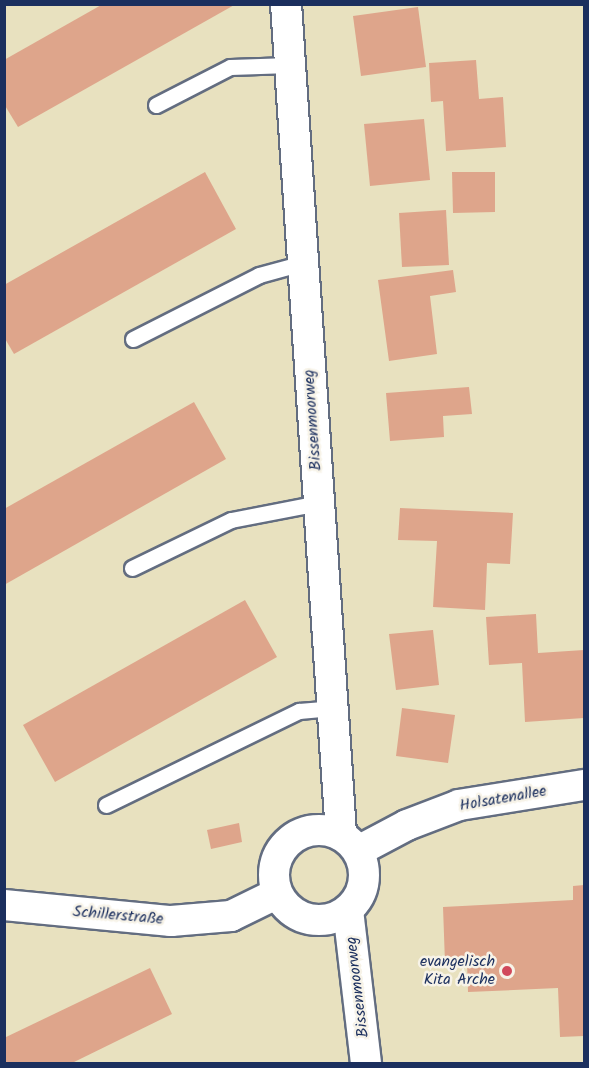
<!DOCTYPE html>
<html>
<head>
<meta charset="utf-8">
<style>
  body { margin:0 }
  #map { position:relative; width:589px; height:1068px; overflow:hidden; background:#e8e1bf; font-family:Kalam,sans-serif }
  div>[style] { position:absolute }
  .building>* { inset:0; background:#dea58b }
  .roads { filter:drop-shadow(2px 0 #636d80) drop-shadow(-2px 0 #636d80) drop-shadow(0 2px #636d80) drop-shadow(0 -2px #636d80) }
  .lane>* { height:15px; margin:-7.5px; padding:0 7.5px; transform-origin:7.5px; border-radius:7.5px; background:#fff }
  .street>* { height:30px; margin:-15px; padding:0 15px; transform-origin:15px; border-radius:15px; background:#fff }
  .street>.ring { margin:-15px; padding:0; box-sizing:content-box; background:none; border:30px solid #fff; border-radius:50% }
  .dots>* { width:16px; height:16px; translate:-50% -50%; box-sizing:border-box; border:3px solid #f7f3e8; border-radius:50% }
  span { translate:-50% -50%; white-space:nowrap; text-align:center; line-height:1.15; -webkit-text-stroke:5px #f7f3e8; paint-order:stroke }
  .street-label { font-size:16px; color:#1b2f5e }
  .poi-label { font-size:16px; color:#1b2f5e }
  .right { translate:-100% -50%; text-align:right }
  .frame { position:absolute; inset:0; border:6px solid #1b2f5e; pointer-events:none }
</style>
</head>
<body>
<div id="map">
  <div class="building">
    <i style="clip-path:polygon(103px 4px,236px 4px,18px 127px,4px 104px,4px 60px)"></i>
    <i style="clip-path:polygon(418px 7px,426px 67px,361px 76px,353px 16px)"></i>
    <i style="clip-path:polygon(476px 60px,479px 99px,503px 97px,506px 147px,446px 151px,443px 101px,431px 102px,429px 63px)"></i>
    <i style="clip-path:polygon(424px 119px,430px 180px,370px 186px,364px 124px)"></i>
    <i style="clip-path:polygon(205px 172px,236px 229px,14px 354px,4px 337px,4px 285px)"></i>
    <i style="clip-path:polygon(452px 172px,495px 172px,495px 212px,453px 213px)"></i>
    <i style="clip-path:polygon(446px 210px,449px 265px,402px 267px,399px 213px)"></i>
    <i style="clip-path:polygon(453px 270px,456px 292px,430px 296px,437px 354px,389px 361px,378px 280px)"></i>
    <i style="clip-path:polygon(469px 387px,472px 414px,443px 416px,444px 437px,390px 441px,386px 393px)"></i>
    <i style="clip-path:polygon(194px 402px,226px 459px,4px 585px,4px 509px)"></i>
    <i style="clip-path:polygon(400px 508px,513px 513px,510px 564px,487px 563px,485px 610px,433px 607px,437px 541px,398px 540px)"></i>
    <i style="clip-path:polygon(245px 600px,277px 657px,55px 782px,23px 725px)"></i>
    <i style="clip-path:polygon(536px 614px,538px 653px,584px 650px,584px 718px,525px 722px,522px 663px,489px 665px,486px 617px)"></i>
    <i style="clip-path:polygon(433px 630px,439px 685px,396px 690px,389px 634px)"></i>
    <i style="clip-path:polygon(402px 708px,455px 715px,448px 763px,396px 756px)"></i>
    <i style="clip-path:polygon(239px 823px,242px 842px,211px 849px,207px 830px)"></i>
    <i style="clip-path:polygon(584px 885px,584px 1036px,560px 1037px,558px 988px,468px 992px,467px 962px,445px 963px,443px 907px,573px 900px,573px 886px)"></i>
    <i style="clip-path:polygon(150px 968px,172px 1014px,70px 1064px,4px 1064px,4px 1038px)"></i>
  </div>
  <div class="roads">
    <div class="lane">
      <i style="left:156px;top:105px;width:83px;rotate:-27.2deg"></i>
      <i style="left:230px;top:67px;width:60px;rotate:-1.9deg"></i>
      <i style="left:133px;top:339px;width:141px;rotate:-26.9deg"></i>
      <i style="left:259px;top:275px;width:46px;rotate:-15.3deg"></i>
      <i style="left:132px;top:568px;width:110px;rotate:-25.9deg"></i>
      <i style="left:231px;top:520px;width:90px;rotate:-10.9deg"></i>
      <i style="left:106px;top:805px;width:215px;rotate:-26deg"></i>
      <i style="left:299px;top:711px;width:33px;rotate:-5deg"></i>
    </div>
    <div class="street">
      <i style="left:286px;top:4px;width:833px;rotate:86.21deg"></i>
      <i class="ring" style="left:274px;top:830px;width:60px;height:60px"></i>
      <i style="left:358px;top:851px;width:55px;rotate:-28deg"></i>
      <i style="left:407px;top:825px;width:56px;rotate:-21deg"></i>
      <i style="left:459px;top:805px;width:127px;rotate:-9.1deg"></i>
      <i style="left:4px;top:905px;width:168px;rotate:5.5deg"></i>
      <i style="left:171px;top:921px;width:60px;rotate:-4.8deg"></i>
      <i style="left:231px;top:916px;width:50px;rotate:-26.1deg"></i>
      <i style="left:348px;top:910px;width:155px;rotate:83.3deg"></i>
    </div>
  </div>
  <div class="dots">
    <i style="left:507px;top:971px;background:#d1495b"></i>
  </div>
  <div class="street-label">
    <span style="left:313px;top:420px;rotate:-94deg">Bissenmoorweg</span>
    <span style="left:503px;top:799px;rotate:-10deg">Holsatenallee</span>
    <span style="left:118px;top:916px;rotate:5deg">Schillerstraße</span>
    <span style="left:358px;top:987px;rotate:-97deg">Bissenmoorweg</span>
  </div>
  <div class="poi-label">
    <span class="right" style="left:495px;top:971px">evangelisch<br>Kita Arche</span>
  </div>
  <div class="frame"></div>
</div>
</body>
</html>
